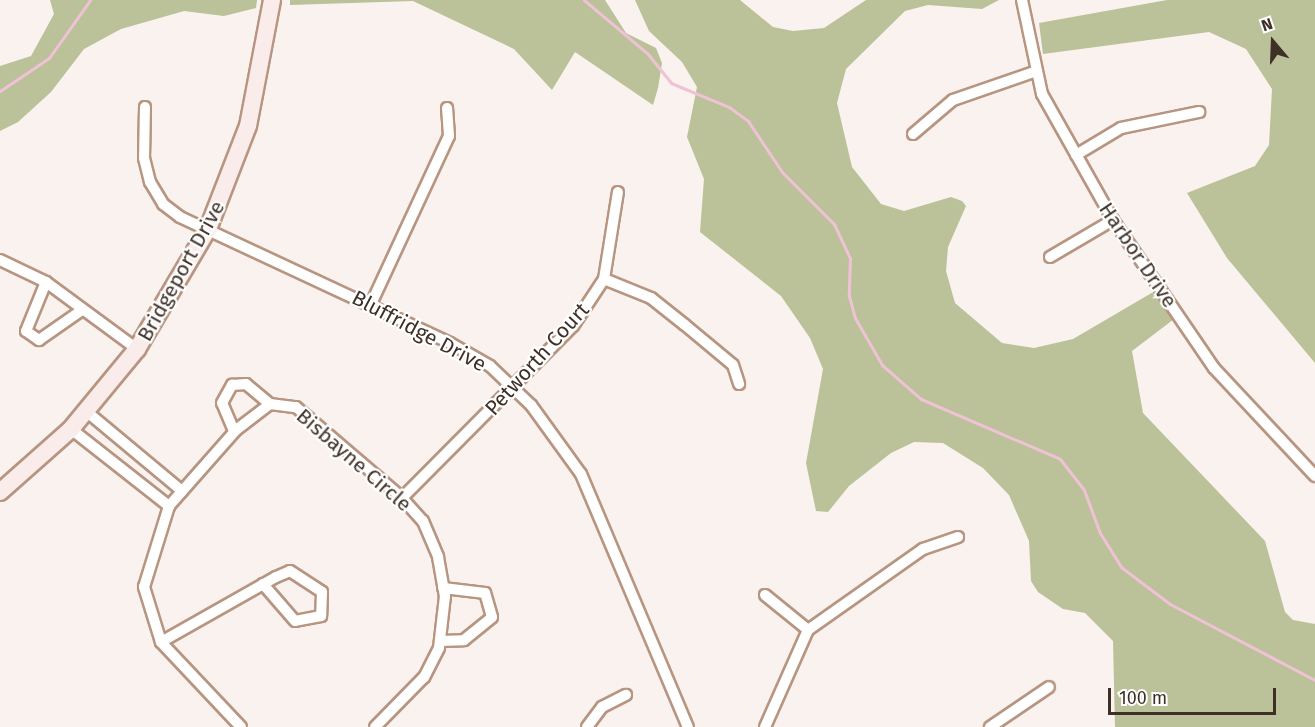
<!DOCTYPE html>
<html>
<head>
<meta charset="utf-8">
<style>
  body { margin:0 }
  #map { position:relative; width:1315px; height:727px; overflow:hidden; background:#f9f2ee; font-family:"Fira Sans",sans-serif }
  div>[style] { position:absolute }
  .forest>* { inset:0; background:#bbc198 }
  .stream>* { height:3px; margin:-1.5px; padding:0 1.5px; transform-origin:1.5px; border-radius:1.5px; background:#efc2d6 }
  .roads { filter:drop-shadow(2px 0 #b79581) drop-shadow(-2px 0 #b79581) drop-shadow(0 2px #b79581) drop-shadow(0 -2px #b79581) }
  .street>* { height:10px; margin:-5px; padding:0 5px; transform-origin:5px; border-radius:5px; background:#fff }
  .secondary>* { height:16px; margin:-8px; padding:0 8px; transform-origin:8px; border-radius:8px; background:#fbecec }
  span { translate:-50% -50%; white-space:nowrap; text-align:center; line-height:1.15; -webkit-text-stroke:4.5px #fff; paint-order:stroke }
  .street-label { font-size:21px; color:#3e3027 }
  .north { position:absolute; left:1243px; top:12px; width:60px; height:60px; -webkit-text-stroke:4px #fff; paint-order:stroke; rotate:341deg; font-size:16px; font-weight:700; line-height:24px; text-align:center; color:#3e3027 }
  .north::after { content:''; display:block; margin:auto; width:21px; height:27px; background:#3e3027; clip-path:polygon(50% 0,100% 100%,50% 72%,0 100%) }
  .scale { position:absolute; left:1108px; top:688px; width:168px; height:27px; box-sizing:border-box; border:3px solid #3e3027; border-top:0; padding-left:8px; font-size:18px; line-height:21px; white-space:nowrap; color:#3e3027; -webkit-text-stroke:4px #fff; paint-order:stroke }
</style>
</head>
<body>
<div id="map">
  <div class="forest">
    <i style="clip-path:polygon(50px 0,257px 0,256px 8px,224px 16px,184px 11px,121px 29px,84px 49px,51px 92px,18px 122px,0 131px,0 66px,31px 56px,54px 14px)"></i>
    <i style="clip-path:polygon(290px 0,605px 0,626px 33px,656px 48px,662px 63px,658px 88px,653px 105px,575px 52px,552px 90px,514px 49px,413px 1px,290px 5px)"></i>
    <i style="clip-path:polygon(635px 0,740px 0,773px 27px,793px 31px,824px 28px,866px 0,999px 0,982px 9px,928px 5px,905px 11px,846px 69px,837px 103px,852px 167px,881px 204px,904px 211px,951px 197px,962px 201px,966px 206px,948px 247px,946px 271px,955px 303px,1002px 343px,1034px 348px,1073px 339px,1155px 291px,1174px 319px,1132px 351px,1143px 413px,1265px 541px,1285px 612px,1293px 620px,1315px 624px,1315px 727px,1115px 727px,1113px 641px,1085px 613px,1063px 609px,1038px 592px,1031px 581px,1029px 541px,1009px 495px,983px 468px,943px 443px,914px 442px,891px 453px,849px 486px,828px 512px,816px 511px,806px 463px,823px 369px,810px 338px,781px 296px,700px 232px,704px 179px,687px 137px,697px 87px,682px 62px,649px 31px)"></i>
    <i style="clip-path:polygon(1167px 0,1315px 0,1315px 363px,1227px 258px,1187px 193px,1255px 166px,1269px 145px,1272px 89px,1246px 49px,1209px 32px,1043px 54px,1039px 23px)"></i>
  </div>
  <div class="stream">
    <i style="left:584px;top:0;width:82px;rotate:40.1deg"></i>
    <i style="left:647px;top:53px;width:38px;rotate:51deg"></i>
    <i style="left:671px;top:83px;width:63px;rotate:22.5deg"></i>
    <i style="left:729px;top:107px;width:24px;rotate:36deg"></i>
    <i style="left:748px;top:121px;width:61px;rotate:56.3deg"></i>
    <i style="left:782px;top:172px;width:74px;rotate:45deg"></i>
    <i style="left:834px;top:224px;width:38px;rotate:65deg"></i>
    <i style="left:850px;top:258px;width:38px;rotate:92deg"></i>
    <i style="left:849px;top:296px;width:23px;rotate:75deg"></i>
    <i style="left:855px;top:318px;width:54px;rotate:60.1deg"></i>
    <i style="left:882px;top:365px;width:52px;rotate:41.1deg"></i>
    <i style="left:921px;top:399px;width:151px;rotate:23.3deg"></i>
    <i style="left:1060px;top:459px;width:39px;rotate:52deg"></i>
    <i style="left:1084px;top:490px;width:46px;rotate:69.6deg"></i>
    <i style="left:1100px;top:533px;width:40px;rotate:58deg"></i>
    <i style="left:1121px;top:567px;width:61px;rotate:37.1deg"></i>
    <i style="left:1170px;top:604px;width:164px;rotate:27.7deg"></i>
    <i style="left:0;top:91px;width:59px;rotate:-34deg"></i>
    <i style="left:49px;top:58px;width:71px;rotate:-54.7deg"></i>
  </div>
  <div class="roads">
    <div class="street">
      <i style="left:1022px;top:0;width:96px;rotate:78deg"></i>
      <i style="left:1042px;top:94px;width:145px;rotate:60.6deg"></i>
      <i style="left:1113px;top:220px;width:179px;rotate:55.7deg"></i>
      <i style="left:1214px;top:368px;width:148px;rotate:46.9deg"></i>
      <i style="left:145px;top:107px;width:51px;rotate:91.1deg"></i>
      <i style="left:144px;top:158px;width:25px;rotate:76deg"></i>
      <i style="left:150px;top:182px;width:26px;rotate:59deg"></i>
      <i style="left:163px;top:204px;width:21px;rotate:37deg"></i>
      <i style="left:180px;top:217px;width:298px;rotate:25deg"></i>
      <i style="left:450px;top:343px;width:46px;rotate:29.9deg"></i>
      <i style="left:490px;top:366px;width:57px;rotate:43.6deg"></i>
      <i style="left:531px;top:405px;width:85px;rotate:54.1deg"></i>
      <i style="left:581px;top:474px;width:275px;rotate:67.1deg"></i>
      <i style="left:913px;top:134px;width:52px;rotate:-40.4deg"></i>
      <i style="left:953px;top:100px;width:86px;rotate:-19.1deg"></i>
      <i style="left:1076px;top:155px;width:52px;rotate:-31deg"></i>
      <i style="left:1121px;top:128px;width:80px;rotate:-11.6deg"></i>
      <i style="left:1050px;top:257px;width:73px;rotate:-30.4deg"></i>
      <i style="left:0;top:260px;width:51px;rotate:25.6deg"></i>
      <i style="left:46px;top:282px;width:113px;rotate:36.4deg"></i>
      <i style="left:604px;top:279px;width:51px;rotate:22deg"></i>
      <i style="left:651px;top:298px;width:43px;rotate:38.5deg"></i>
      <i style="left:685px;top:325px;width:62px;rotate:39.8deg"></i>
      <i style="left:733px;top:365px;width:20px;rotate:72deg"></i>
      <i style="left:46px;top:282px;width:53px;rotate:112.2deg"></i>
      <i style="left:26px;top:331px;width:16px;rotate:35deg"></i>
      <i style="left:39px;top:340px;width:52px;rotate:-34.9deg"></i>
      <i style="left:371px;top:304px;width:185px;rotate:-65.1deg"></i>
      <i style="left:449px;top:136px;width:28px;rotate:-94deg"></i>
      <i style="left:86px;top:411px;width:125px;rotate:39.8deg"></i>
      <i style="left:71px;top:429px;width:125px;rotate:38.2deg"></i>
      <i style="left:234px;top:431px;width:30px;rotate:-113deg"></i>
      <i style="left:222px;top:403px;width:21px;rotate:-61deg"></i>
      <i style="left:232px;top:385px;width:14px;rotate:-4deg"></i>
      <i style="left:246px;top:384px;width:31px;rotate:40deg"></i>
      <i style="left:402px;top:498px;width:243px;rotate:-45.2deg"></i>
      <i style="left:573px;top:326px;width:56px;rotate:-56.6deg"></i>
      <i style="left:604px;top:279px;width:88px;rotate:-80.9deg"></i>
      <i style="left:765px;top:595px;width:55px;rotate:39.1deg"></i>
      <i style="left:440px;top:641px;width:24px;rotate:-2deg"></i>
      <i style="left:464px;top:640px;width:36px;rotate:-39deg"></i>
      <i style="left:492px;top:617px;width:25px;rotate:-106deg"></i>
      <i style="left:485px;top:593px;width:42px;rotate:-173.2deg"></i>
      <i style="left:161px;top:642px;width:132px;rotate:-29.5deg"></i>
      <i style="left:276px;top:577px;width:15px;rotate:-23deg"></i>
      <i style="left:290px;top:571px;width:38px;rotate:33deg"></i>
      <i style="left:322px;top:592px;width:24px;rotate:92deg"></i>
      <i style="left:321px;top:616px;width:26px;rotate:169deg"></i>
      <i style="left:295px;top:621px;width:49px;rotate:-130.9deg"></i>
      <i style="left:241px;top:727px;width:117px;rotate:-133.3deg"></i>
      <i style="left:161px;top:642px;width:58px;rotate:-107.2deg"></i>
      <i style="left:144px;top:587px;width:85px;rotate:-72.8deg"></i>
      <i style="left:169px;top:506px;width:101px;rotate:-48.6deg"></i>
      <i style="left:236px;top:430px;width:43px;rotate:-37.4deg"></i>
      <i style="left:270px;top:404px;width:26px;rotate:7deg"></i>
      <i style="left:296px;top:407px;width:140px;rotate:40.6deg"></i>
      <i style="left:402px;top:498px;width:31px;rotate:48deg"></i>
      <i style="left:423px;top:521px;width:39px;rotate:67deg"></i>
      <i style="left:438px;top:557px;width:40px;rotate:80deg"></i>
      <i style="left:445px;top:596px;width:52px;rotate:96.6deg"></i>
      <i style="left:439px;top:648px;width:33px;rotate:117deg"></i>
      <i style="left:424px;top:677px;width:70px;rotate:134.4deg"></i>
      <i style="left:587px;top:727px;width:25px;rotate:-53deg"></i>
      <i style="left:602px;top:707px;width:27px;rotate:-27deg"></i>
      <i style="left:765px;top:727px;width:106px;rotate:-66.1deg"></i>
      <i style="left:808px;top:630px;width:141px;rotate:-35.2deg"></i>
      <i style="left:923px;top:549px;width:37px;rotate:-19deg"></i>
      <i style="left:990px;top:727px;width:71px;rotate:-34.1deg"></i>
    </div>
    <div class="secondary">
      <i style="left:0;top:492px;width:95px;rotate:-41.6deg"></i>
      <i style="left:71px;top:429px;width:104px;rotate:-50.5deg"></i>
      <i style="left:137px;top:349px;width:139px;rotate:-59.4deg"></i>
      <i style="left:208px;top:229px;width:110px;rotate:-68.8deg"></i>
      <i style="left:248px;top:126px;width:128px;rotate:-79.2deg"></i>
    </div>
  </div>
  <div class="street-label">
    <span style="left:1138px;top:255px;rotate:56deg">Harbor Drive</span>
    <span style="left:181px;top:271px;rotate:-61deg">Bridgeport Drive</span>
    <span style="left:419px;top:331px;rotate:28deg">Bluffridge Drive</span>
    <span style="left:537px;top:359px;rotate:-48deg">Petworth Court</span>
    <span style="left:354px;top:460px;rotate:41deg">Bisbayne Circle</span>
  </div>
  <div class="north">N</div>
  <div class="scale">100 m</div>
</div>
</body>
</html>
